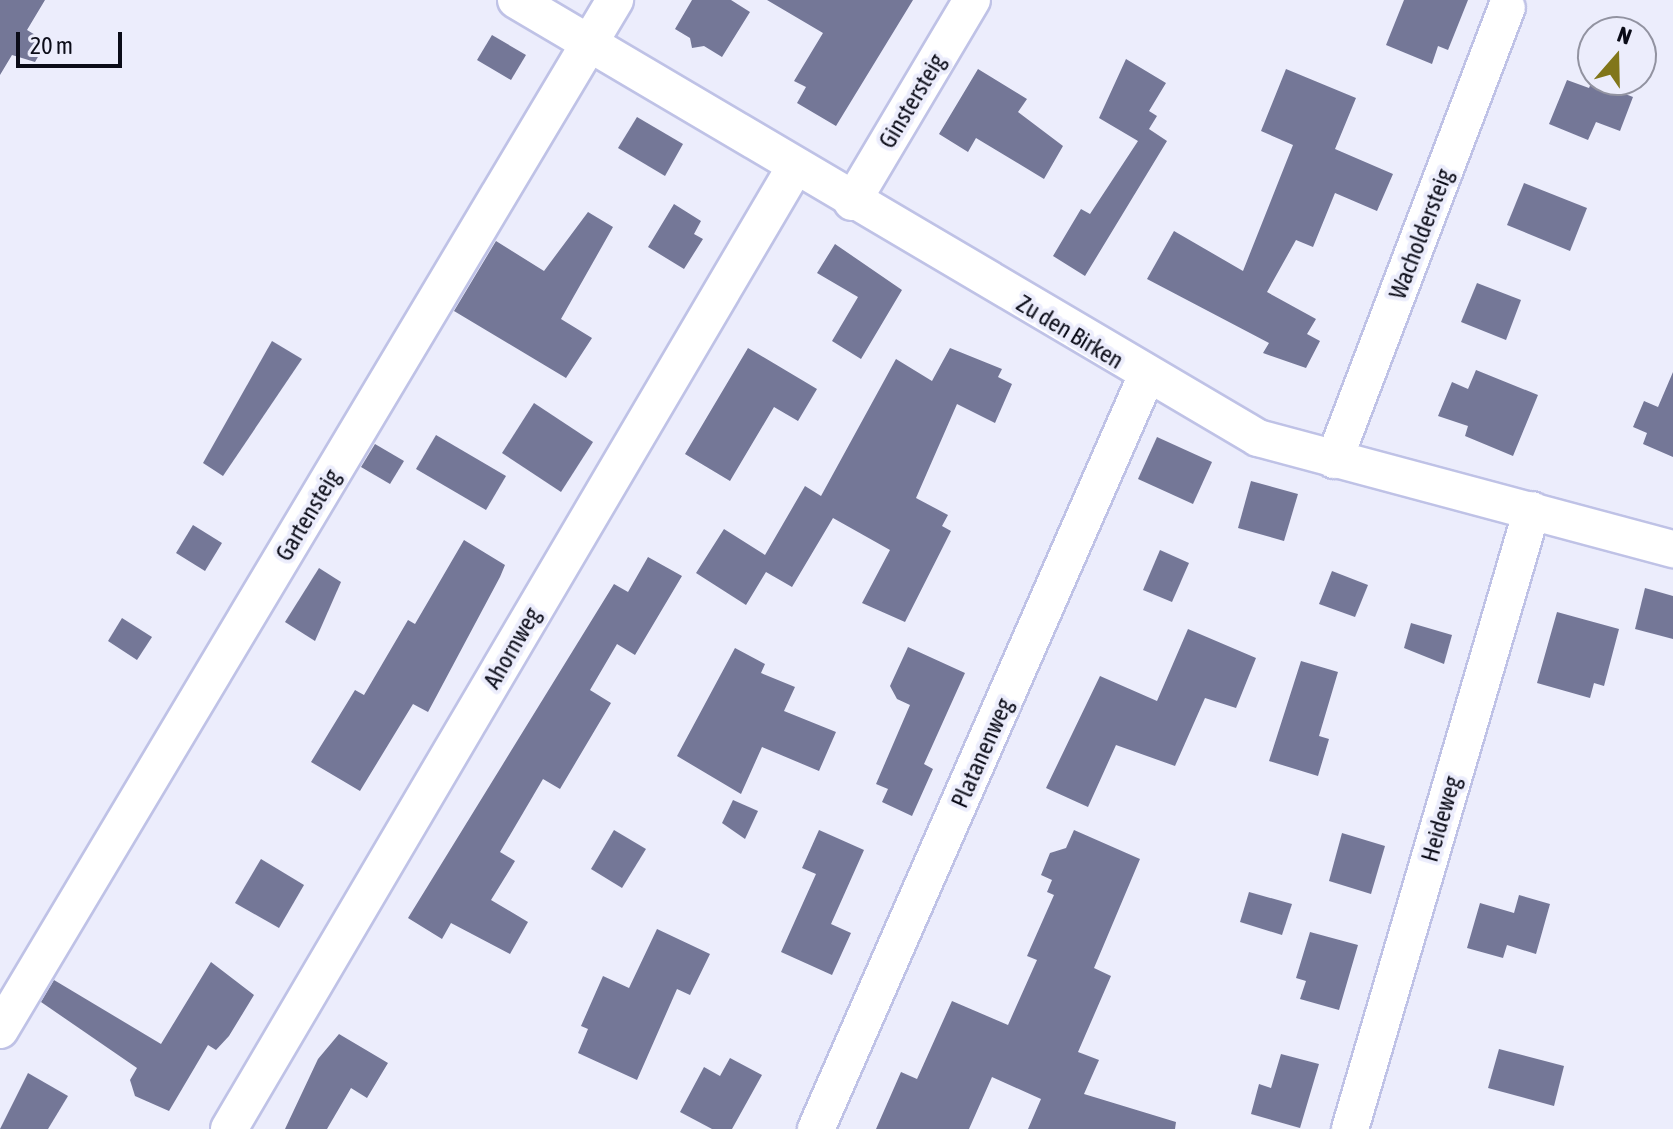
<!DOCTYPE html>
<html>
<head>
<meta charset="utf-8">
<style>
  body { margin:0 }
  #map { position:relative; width:1673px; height:1129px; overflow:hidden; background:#ecedfc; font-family:"Asap Condensed",sans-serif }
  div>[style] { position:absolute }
  .building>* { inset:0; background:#747797 }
  .roads { filter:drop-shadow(2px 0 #bfc2e6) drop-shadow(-2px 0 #bfc2e6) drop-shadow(0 2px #bfc2e6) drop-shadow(0 -2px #bfc2e6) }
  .street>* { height:36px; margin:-18px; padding:0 18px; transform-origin:18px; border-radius:18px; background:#fff }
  span { translate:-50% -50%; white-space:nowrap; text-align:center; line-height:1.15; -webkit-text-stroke:8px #ecedfc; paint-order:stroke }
  .street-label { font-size:24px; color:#0b0c18 }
  .north { position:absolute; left:1577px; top:16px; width:80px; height:80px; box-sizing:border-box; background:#ecedfc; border:2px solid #9293a1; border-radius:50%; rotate:20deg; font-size:22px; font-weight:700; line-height:32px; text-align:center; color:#0b0c18 }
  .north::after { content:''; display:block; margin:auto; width:28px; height:36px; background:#81761a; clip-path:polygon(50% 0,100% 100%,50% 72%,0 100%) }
  .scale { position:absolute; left:16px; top:32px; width:106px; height:36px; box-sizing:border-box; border:4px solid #0b0c18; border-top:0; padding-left:10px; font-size:24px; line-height:28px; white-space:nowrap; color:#0b0c18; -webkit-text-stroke:6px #ecedfc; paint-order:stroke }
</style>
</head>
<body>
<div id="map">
  <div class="building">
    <i style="clip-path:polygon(0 0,45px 0,27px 30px,42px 39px,42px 50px,35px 62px,12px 55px,0 75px)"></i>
    <i style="clip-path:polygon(692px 0,731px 0,750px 12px,722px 57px,704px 46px,692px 48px,690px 38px,675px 29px)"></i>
    <i style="clip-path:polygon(767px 0,913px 0,836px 126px,797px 103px,806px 87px,794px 81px,823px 33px)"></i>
    <i style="clip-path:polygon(1404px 0,1468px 0,1448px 50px,1438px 46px,1432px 64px,1386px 45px)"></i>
    <i style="clip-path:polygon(492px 35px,526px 55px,511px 80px,477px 60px)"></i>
    <i style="clip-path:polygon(1126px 59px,1166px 83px,1149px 111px,1157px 116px,1149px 129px,1167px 141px,1085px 276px,1053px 256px,1081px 209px,1090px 214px,1138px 141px,1099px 118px)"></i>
    <i style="clip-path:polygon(978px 69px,1027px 99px,1018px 112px,1063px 146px,1044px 179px,976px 138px,968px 152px,939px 134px)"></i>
    <i style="clip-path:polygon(1286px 69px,1356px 98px,1335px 149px,1393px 174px,1377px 211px,1335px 193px,1313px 247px,1296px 240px,1267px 292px,1316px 319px,1307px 334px,1320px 341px,1306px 368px,1263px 353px,1269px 343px,1147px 279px,1174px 231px,1243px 271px,1293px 145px,1261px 131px)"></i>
    <i style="clip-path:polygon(1567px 80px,1589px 88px,1592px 81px,1633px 97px,1620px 131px,1596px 122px,1588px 140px,1549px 124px)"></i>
    <i style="clip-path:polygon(637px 117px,683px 144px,665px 176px,618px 148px)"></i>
    <i style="clip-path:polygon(1524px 183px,1587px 208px,1570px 251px,1507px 225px)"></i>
    <i style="clip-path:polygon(674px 204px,701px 221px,694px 234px,703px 239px,684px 269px,648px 247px)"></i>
    <i style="clip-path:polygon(588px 212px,613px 227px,561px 319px,592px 338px,566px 378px,454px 311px,496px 241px,544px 271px)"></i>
    <i style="clip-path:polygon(835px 244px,902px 290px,861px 359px,832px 341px,858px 297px,817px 273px)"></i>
    <i style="clip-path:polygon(1477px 283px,1521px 300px,1506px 340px,1461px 322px)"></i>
    <i style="clip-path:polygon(272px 341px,302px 359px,223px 476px,203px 463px)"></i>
    <i style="clip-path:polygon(748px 348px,817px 389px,798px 421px,774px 407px,730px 481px,685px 454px)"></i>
    <i style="clip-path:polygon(950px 348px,1002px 369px,998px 377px,1012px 384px,995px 423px,957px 404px,916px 498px,948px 515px,942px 526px,951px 531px,905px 622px,862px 603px,890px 550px,833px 518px,792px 587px,766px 572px,746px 605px,696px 573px,724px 529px,765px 555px,805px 486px,821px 496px,896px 359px,932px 381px)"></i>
    <i style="clip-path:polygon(1476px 370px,1538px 395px,1513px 456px,1465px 436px,1468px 426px,1438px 416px,1452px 382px,1468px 389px)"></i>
    <i style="clip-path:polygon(1673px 372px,1673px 457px,1643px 444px,1647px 433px,1633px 427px,1644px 401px,1658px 407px)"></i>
    <i style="clip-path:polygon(534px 403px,593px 442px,561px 492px,502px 453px)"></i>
    <i style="clip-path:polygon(436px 435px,506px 476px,486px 510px,416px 469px)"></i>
    <i style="clip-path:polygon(1157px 437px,1212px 462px,1193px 504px,1138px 479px)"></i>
    <i style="clip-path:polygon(375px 444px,404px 461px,390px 484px,361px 467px)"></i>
    <i style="clip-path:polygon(1251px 481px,1298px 494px,1284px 541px,1238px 528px)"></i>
    <i style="clip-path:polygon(193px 525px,222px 543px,205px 571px,176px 553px)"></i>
    <i style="clip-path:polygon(464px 540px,505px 565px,500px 577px,428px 712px,413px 704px,360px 791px,311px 762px,355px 690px,364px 695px,408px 620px,415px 624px)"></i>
    <i style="clip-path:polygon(1160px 550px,1189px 563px,1172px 602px,1143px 590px)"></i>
    <i style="clip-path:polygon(648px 557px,682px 576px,635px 655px,617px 644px,590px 690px,611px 703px,560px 789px,543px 779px,500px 852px,515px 861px,491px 900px,528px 922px,510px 954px,451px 923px,442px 939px,408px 918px,614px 584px,628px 592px)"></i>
    <i style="clip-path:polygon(319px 568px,341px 582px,315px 641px,285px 622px)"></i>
    <i style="clip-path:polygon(1332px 571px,1368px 585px,1355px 617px,1319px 604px)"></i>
    <i style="clip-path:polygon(1645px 588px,1673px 596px,1673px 639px,1635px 629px)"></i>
    <i style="clip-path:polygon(1557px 612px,1619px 629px,1604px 686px,1594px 683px,1590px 698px,1537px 683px)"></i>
    <i style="clip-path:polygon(122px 618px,152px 637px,137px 660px,108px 641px)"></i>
    <i style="clip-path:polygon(1411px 623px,1452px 635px,1444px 664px,1404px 648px)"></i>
    <i style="clip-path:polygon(1188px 629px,1256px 658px,1236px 708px,1205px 698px,1175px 766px,1116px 745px,1088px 807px,1046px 788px,1100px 676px,1157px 701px)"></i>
    <i style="clip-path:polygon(908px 647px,965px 673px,924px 764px,933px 769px,912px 816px,882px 802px,888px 789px,876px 784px,910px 705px,897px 699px,890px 686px)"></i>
    <i style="clip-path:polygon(735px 648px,765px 664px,761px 673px,795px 687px,784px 711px,836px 732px,819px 771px,762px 747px,741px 794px,677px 756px)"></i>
    <i style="clip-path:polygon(1301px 661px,1338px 672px,1319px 736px,1329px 739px,1318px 776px,1269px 761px)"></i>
    <i style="clip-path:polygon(733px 800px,758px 811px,745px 839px,722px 823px)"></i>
    <i style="clip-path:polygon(614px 830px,646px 849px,622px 888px,591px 869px)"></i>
    <i style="clip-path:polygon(819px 830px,864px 850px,831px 924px,851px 933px,832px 975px,781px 952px,816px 874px,802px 868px)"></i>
    <i style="clip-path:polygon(1074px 830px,1140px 859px,1094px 968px,1111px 976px,1078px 1052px,1099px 1060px,1084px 1094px,1176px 1122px,1175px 1129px,1028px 1129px,1041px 1099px,992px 1077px,969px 1129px,876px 1129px,901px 1072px,917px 1079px,952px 1001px,1008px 1025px,1037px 960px,1027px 956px,1054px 895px,1047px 892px,1052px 880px,1041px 875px,1050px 853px,1066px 848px)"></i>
    <i style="clip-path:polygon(1342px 833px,1385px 846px,1371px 894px,1329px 881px)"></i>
    <i style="clip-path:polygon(261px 859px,304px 885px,279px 928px,235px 903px)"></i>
    <i style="clip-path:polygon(1249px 892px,1292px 904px,1282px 935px,1240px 922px)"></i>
    <i style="clip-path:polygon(1519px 895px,1550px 904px,1536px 954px,1507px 945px,1503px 958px,1467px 948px,1480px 903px,1514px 913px)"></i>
    <i style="clip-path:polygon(657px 929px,710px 954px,690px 995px,677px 989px,637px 1080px,578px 1053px,588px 1029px,581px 1026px,603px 976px,629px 988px)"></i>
    <i style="clip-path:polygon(1310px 932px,1358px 945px,1339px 1010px,1300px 999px,1306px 981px,1296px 978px)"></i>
    <i style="clip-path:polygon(211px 962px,254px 995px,229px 1036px,216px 1050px,208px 1045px,169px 1111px,135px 1096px,130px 1080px,137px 1068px,41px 1002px,54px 980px,161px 1044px)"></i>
    <i style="clip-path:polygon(339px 1034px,388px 1063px,367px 1098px,351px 1088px,327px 1129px,285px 1129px,318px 1059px)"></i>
    <i style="clip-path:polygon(1499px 1049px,1564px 1066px,1554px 1106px,1488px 1088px)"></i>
    <i style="clip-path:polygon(1281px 1054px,1319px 1064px,1300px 1128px,1251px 1114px,1259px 1084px,1271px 1088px)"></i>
    <i style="clip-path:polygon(730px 1058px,762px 1075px,732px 1129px,712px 1129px,680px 1112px,704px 1067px,720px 1076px)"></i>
    <i style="clip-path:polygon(28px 1073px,68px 1096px,48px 1129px,0 1129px)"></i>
  </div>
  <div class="roads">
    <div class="street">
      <i style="left:516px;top:0;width:862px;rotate:30.55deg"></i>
      <i style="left:1258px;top:438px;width:430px;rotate:15deg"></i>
      <i style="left:852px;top:202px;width:235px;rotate:-59.3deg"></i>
      <i style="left:1334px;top:460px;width:484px;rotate:-69.1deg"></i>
      <i style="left:0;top:1030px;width:1200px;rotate:-59.16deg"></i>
      <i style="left:229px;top:1129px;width:1116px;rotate:-59.53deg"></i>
      <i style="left:816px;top:1129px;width:821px;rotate:-66.31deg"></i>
      <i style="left:1350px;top:1129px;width:645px;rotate:-73.62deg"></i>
    </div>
  </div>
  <div class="street-label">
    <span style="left:912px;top:101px;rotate:-59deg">Ginstersteig</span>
    <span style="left:1421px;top:234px;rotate:-69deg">Wacholdersteig</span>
    <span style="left:1070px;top:332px;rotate:31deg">Zu den Birken</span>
    <span style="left:308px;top:515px;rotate:-59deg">Gartensteig</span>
    <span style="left:512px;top:648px;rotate:-60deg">Ahornweg</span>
    <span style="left:982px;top:753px;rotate:-66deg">Platanenweg</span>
    <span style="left:1441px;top:819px;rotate:-74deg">Heideweg</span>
  </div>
  <div class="north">N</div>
  <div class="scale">20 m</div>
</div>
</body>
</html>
